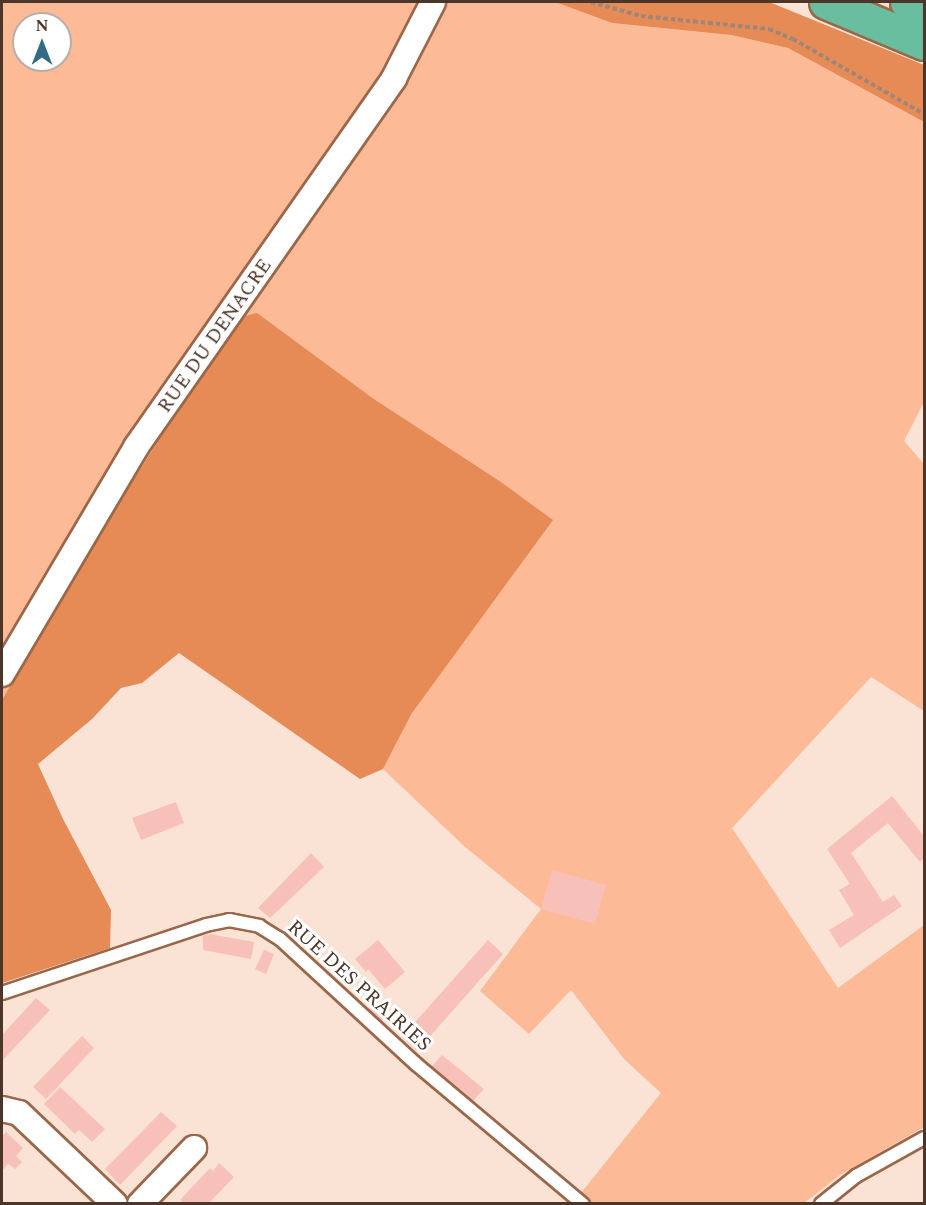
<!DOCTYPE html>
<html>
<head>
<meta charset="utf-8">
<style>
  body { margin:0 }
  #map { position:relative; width:926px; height:1205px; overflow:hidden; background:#fae2d5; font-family:Spectral,serif }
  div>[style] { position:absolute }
  .green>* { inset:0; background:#fdba97 }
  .forest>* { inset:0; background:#e68a56 }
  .building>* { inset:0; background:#f7c1b9 }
  .path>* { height:4px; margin-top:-2px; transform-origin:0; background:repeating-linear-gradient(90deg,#9e8679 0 4.5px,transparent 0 7.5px) }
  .roads { filter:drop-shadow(2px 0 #9b674a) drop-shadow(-2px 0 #9b674a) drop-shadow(0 2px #9b674a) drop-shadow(0 -2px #9b674a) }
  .lane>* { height:12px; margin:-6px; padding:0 6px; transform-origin:6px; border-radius:6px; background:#fff }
  .street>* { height:24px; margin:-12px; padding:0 12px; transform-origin:12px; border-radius:12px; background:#fff }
  .highway>* { height:33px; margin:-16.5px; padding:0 16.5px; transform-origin:16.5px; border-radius:16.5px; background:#69bea0 }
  span { translate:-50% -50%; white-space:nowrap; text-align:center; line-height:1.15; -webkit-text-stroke:6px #fff; paint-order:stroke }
  .street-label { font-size:20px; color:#4d3529 }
  .frame { position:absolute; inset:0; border:3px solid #4d3529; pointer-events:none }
  .north { position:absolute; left:12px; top:12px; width:60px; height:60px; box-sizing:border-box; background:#fff; border:2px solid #b8aea9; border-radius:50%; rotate:0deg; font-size:16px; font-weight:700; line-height:24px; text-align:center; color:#4d3529 }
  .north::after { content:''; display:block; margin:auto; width:21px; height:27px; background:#316b84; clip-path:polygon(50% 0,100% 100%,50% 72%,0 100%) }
</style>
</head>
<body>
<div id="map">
  <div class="green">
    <i style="clip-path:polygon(evenodd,2px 2px,555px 2px,612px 23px,731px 35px,788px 48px,924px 122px,924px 402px,904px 441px,924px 464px,924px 711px,871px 677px,732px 828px,838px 988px,924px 925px,924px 1127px,840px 1175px,804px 1203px,573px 1203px,661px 1093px,624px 1059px,571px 990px,529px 1034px,480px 991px,541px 909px,464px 846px,383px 769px,412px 713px,498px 480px,371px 397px,236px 318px,70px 580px,2px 700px,2px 2px,24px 24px,60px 24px,60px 60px,24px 60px,24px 24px)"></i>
  </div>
  <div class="forest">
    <i style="clip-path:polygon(555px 2px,769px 2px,924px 65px,924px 122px,788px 48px,731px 35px,612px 23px)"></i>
    <i style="clip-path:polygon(257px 313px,371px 397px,498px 480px,553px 520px,412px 713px,383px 769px,360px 779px,179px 653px,142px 683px,121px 688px,92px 719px,38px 764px,63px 819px,111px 910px,110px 948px,2px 983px,2px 700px,70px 580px,236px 318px)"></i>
  </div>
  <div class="building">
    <i style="clip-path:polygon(892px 796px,924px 836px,924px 858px,920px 862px,888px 823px,851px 853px,883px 902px,894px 895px,902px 906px,840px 948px,829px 930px,854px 915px,839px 890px,850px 884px,827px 849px)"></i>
    <i style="clip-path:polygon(176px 802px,184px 823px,141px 840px,132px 818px)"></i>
    <i style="clip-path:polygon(311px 853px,324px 867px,270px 918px,258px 908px)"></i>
    <i style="clip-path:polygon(552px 870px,606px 885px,595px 924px,541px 909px)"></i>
    <i style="clip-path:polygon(210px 934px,254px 942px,251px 959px,203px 950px,203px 936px)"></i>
    <i style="clip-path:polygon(378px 940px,405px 972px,385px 989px,368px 969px,366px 972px,355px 959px)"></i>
    <i style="clip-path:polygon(488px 940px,503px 954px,417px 1051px,402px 1037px)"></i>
    <i style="clip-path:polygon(264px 950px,274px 954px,266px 974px,255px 969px)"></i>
    <i style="clip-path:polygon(36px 998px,50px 1010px,2px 1061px,2px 1035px)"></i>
    <i style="clip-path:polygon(371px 1007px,384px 1019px,379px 1023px,366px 1011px)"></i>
    <i style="clip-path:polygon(82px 1036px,94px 1048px,46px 1099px,33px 1087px)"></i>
    <i style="clip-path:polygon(442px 1055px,484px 1089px,472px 1102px,432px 1066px)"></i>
    <i style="clip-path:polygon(60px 1087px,105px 1129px,92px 1142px,79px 1130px,75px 1134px,44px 1104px)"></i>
    <i style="clip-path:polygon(161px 1112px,177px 1126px,120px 1185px,105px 1169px)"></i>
    <i style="clip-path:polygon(6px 1132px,23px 1148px,16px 1156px,22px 1162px,15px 1169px,8px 1164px,2px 1171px,2px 1137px)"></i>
    <i style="clip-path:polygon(219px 1163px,234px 1177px,209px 1203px,182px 1203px,181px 1199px,210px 1168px,213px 1171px)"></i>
  </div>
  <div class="path">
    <i style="left:591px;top:2px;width:52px;rotate:15.6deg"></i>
    <i style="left:641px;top:16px;width:129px;rotate:5.8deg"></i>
    <i style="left:769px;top:29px;width:26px;rotate:23deg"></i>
    <i style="left:793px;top:39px;width:151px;rotate:29.8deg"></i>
  </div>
  <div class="roads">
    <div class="lane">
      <i style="left:2px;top:993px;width:215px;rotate:-18.4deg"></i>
      <i style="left:206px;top:925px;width:24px;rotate:-12deg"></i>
      <i style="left:229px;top:920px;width:31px;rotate:11deg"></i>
      <i style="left:259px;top:926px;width:25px;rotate:32deg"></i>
      <i style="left:280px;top:939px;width:185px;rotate:42.6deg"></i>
      <i style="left:416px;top:1064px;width:218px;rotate:40deg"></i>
      <i style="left:821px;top:1204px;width:45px;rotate:-38.7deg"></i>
      <i style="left:856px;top:1176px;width:78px;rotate:-29.2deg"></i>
    </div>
    <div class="street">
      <i style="left:2px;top:674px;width:264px;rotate:-59.4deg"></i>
      <i style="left:136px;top:447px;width:450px;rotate:-55deg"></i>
      <i style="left:394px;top:78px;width:85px;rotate:-62.8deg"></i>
      <i style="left:2px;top:1109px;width:17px;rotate:13deg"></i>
      <i style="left:19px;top:1113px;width:132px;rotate:43.5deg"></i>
      <i style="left:140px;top:1204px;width:78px;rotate:-46deg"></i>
    </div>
    <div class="highway">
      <i style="left:826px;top:2px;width:106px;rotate:22.7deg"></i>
      <i style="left:907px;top:2px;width:18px;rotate:22deg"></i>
    </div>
  </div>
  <div class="street-label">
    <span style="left:215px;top:336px;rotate:-55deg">RUE DU DENACRE</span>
    <span style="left:359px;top:986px;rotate:42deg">RUE DES PRAIRIES</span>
  </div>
  <div class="frame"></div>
  <div class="north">N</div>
</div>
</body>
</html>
